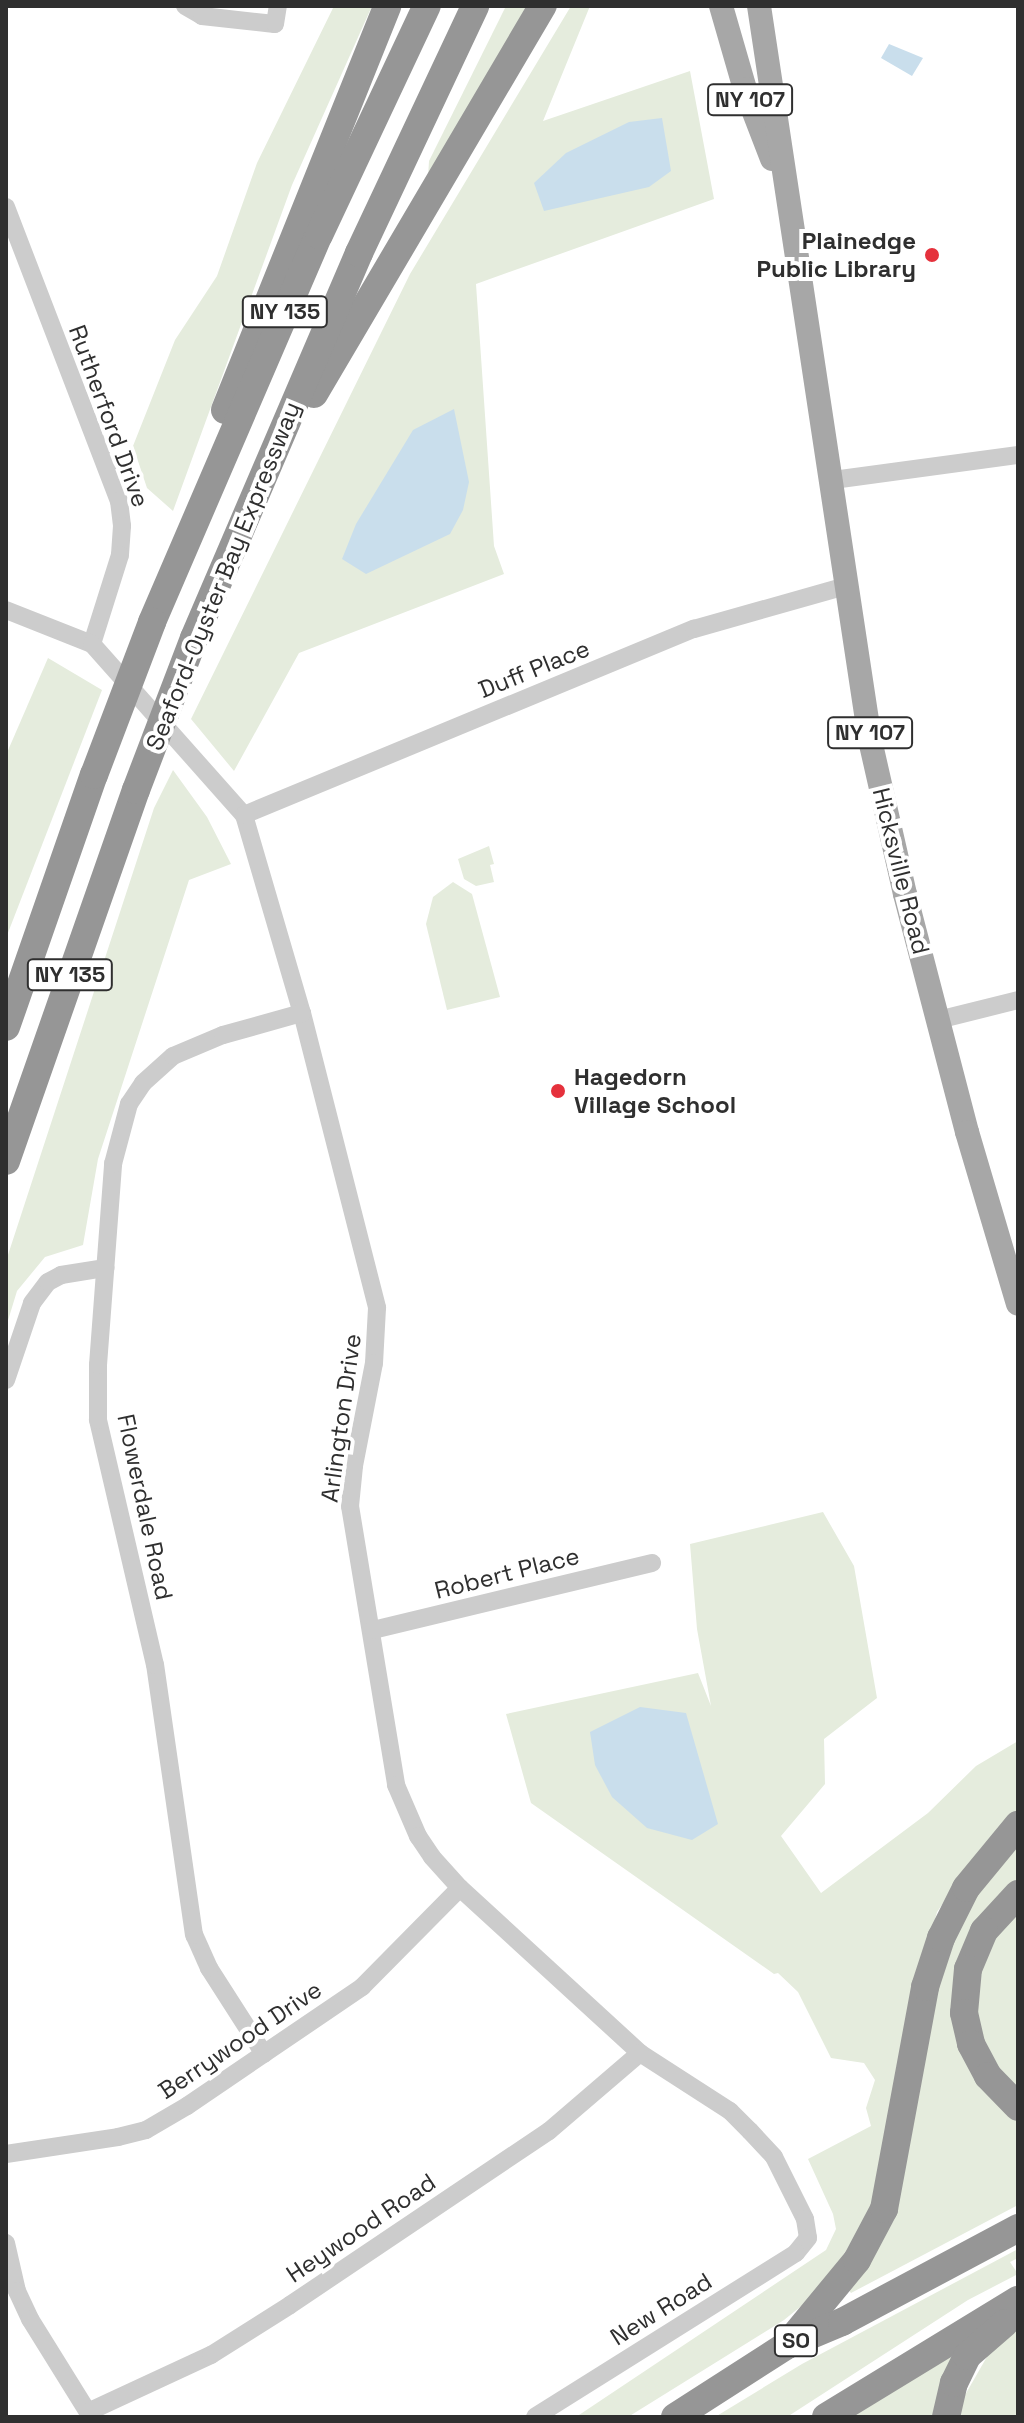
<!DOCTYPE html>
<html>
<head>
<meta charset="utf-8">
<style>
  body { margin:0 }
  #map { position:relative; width:1024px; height:2423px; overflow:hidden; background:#fff; font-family:"Space Grotesk",sans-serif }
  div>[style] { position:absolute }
  .green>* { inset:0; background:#e5ecdd }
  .water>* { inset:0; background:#c9deec }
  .minor>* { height:18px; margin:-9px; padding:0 9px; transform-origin:9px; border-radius:9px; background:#ccc }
  .major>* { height:24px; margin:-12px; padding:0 12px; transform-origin:12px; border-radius:12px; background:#a7a7a7 }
  .highway>* { height:28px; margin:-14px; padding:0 14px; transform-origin:14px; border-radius:14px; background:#969696 }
  .highway-bridge>* { height:28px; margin:-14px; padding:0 14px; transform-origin:14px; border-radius:14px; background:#969696 }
  .dots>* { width:22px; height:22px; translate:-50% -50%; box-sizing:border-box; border:4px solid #fff; border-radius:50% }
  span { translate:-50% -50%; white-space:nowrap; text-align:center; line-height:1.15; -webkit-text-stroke:8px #fff; paint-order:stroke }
  .shield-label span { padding:2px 6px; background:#fff; border:2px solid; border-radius:6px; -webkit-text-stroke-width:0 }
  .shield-label { font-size:22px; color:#2f2f2f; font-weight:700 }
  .poi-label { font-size:24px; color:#2f2f2f; font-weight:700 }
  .right { translate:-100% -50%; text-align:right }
  .left { translate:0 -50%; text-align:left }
  .street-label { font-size:24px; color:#2f2f2f }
  .frame { position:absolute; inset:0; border:8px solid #2f2f2f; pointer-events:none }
</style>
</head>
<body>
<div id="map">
  <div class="green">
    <i style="clip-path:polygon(334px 6px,372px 6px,292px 185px,173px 511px,147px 488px,133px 446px,175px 340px,217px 276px,257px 163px)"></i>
    <i style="clip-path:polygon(506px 6px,535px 6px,428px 177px,429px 161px)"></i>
    <i style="clip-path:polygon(571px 6px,590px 6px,543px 121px,690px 71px,714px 199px,476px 284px,494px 546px,504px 574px,299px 653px,234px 771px,191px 719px,410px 274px)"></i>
    <i style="clip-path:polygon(48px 658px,102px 690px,6px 938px,6px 755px)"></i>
    <i style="clip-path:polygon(173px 770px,207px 817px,231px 864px,189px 880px,98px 1159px,83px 1245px,45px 1257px,17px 1291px,6px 1327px,6px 1261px,154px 808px)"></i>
    <i style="clip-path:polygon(489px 846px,494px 864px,490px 865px,494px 882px,476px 886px,464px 879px,458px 859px)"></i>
    <i style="clip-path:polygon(453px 882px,472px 894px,500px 997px,447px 1010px,426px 924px,433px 897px)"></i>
    <i style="clip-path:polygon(823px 1512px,854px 1566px,877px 1698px,824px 1739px,825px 1784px,781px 1836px,821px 1893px,928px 1813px,976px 1766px,1018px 1741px,1018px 1810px,981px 1848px,937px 1912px,899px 2054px,871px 2212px,821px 2290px,784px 2320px,628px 2417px,576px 2417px,826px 2250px,836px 2229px,833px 2214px,808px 2159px,871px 2126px,866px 2108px,875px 2080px,864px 2063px,831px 2058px,798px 1992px,778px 1973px,774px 1974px,531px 1803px,506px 1714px,698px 1673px,711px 1706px,697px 1629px,690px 1544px)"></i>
    <i style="clip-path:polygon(1018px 1832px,1018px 1884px,981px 1917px,961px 2040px,1018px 2117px,1018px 2205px,851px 2293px,846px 2287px,871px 2254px,950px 1932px)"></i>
    <i style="clip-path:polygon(1018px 1907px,1018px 2092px,981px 2044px,973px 1992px,988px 1939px)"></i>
    <i style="clip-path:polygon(1018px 2249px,1018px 2258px,1010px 2262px,1018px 2274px,968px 2300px,787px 2417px,715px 2417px,802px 2364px)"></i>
    <i style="clip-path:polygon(1018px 2329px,1018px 2417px,960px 2417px,961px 2402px,996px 2341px)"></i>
    <i style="clip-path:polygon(946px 2352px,954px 2360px,934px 2417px,852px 2417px)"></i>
  </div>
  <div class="water">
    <i style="clip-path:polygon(889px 44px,923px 58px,912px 76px,881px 58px)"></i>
    <i style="clip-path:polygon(662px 118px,671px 171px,649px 187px,544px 211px,534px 183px,566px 153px,629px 122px)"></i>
    <i style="clip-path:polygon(454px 409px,469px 482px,463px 510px,450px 534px,366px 574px,342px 559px,356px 524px,413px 430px)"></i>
    <i style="clip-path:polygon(640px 1707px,686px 1713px,718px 1824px,692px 1840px,647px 1828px,612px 1797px,595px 1765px,590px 1732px)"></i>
  </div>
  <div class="minor">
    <i style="left:185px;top:6px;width:20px;rotate:30deg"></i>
    <i style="left:202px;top:16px;width:73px;rotate:6.3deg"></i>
    <i style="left:275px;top:24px;width:18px;rotate:-81deg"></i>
    <i style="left:6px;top:207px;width:315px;rotate:69deg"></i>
    <i style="left:119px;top:501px;width:25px;rotate:83deg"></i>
    <i style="left:122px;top:526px;width:29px;rotate:94deg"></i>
    <i style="left:120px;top:555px;width:93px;rotate:107.5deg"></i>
    <i style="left:833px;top:480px;width:187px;rotate:-7.7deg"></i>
    <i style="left:6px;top:610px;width:92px;rotate:21.6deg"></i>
    <i style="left:92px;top:644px;width:229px;rotate:48.4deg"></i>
    <i style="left:244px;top:815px;width:206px;rotate:73.7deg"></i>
    <i style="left:302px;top:1013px;width:304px;rotate:75.7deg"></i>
    <i style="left:377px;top:1308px;width:55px;rotate:93.1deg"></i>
    <i style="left:374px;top:1363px;width:105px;rotate:101deg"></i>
    <i style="left:354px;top:1466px;width:40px;rotate:95.7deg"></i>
    <i style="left:350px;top:1506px;width:283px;rotate:80.6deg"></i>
    <i style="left:396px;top:1785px;width:56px;rotate:66.7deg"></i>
    <i style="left:418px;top:1836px;width:25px;rotate:56deg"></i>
    <i style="left:432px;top:1857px;width:42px;rotate:47.9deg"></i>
    <i style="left:460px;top:1888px;width:244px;rotate:42.5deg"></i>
    <i style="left:640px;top:2053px;width:107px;rotate:32.8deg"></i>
    <i style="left:730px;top:2111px;width:28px;rotate:45deg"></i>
    <i style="left:750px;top:2131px;width:35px;rotate:47deg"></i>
    <i style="left:774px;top:2157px;width:69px;rotate:63.4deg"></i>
    <i style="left:805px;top:2219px;width:19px;rotate:81deg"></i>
    <i style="left:808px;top:2238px;width:19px;rotate:129deg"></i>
    <i style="left:796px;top:2253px;width:308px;rotate:147.9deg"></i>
    <i style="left:244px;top:815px;width:487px;rotate:-22.5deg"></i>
    <i style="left:694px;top:629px;width:161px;rotate:-15.8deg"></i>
    <i style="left:938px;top:1020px;width:82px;rotate:-14deg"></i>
    <i style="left:6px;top:1380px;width:81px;rotate:-71.3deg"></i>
    <i style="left:32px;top:1303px;width:26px;rotate:-53deg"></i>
    <i style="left:48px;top:1282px;width:15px;rotate:-28deg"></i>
    <i style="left:61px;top:1275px;width:45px;rotate:-9deg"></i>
    <i style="left:373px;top:1630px;width:287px;rotate:-13.5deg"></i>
    <i style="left:264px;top:2054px;width:102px;rotate:-122.6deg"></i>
    <i style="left:209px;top:1968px;width:36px;rotate:-114deg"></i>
    <i style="left:194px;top:1935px;width:273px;rotate:-98.2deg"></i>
    <i style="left:155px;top:1665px;width:252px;rotate:-103.1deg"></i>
    <i style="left:98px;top:1420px;width:55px;rotate:-90deg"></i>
    <i style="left:98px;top:1365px;width:202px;rotate:-85.7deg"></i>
    <i style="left:113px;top:1164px;width:62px;rotate:-75.1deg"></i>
    <i style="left:129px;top:1104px;width:25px;rotate:-56deg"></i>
    <i style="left:143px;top:1083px;width:40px;rotate:-42deg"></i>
    <i style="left:173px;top:1056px;width:54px;rotate:-22.8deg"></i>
    <i style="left:223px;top:1035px;width:82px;rotate:-15.6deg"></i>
    <i style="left:6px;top:2154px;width:113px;rotate:-8.6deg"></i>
    <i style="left:118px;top:2137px;width:29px;rotate:-14deg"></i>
    <i style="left:146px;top:2130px;width:48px;rotate:-30.3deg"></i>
    <i style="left:187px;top:2106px;width:212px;rotate:-34.2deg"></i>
    <i style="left:362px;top:1987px;width:139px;rotate:-45.3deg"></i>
    <i style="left:6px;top:2243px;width:49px;rotate:77.1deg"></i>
    <i style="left:17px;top:2291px;width:31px;rotate:65deg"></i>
    <i style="left:30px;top:2319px;width:115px;rotate:58.1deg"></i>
    <i style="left:88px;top:2412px;width:136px;rotate:-24.9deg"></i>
    <i style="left:211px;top:2355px;width:93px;rotate:-32.3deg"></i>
    <i style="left:290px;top:2305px;width:312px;rotate:-33.9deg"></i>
    <i style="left:549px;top:2131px;width:120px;rotate:-40.6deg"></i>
  </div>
  <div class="major">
    <i style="left:721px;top:6px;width:86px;rotate:73.9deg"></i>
    <i style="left:745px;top:89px;width:75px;rotate:68.9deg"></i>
    <i style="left:759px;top:6px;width:742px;rotate:81.4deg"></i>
    <i style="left:870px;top:740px;width:158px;rotate:77.2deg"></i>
    <i style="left:905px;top:894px;width:246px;rotate:75.4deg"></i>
    <i style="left:967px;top:1132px;width:179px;rotate:73.5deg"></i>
  </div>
  <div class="highway">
    <i style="left:314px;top:394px;width:451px;rotate:-59.5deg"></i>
    <i style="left:225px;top:410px;width:435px;rotate:-68.1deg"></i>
    <i style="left:152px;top:622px;width:421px;rotate:-66.7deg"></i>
    <i style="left:319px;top:235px;width:253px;rotate:-64.8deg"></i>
    <i style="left:194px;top:638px;width:419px;rotate:-66.8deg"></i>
    <i style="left:359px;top:253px;width:273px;rotate:-64.8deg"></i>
    <i style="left:6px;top:1027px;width:267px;rotate:-70.8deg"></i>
    <i style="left:6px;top:1161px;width:393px;rotate:-70.7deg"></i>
    <i style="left:1018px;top:1894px;width:50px;rotate:132.6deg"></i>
    <i style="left:984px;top:1931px;width:41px;rotate:112.8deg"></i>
    <i style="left:968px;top:1969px;width:44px;rotate:95.2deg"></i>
    <i style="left:964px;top:2013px;width:32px;rotate:77deg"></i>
    <i style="left:971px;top:2044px;width:36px;rotate:62deg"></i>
    <i style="left:988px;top:2076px;width:43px;rotate:45.9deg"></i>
    <i style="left:787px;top:2345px;width:110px;rotate:-50.5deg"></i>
    <i style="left:857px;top:2260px;width:58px;rotate:-62.1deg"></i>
    <i style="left:884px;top:2209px;width:226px;rotate:-79.5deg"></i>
    <i style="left:925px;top:1987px;width:52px;rotate:-71.9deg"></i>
    <i style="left:941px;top:1938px;width:56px;rotate:-63.4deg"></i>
    <i style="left:966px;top:1888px;width:82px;rotate:-50.5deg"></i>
    <i style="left:675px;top:2417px;width:133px;rotate:-32.7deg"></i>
    <i style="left:787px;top:2345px;width:60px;rotate:-22.7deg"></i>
    <i style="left:842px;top:2322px;width:200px;rotate:-28.1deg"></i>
    <i style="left:826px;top:2417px;width:225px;rotate:-31.4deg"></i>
    <i style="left:946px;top:2417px;width:35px;rotate:-77deg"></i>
    <i style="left:954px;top:2383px;width:30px;rotate:-64deg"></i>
    <i style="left:967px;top:2356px;width:50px;rotate:-41deg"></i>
  </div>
  <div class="highway-bridge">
    <i style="left:94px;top:775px;width:164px;rotate:-69.2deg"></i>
    <i style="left:136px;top:790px;width:163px;rotate:-69.1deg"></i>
  </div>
  <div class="dots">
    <i style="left:932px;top:255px;background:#e5313c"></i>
    <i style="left:558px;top:1091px;background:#e5313c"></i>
  </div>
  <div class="shield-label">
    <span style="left:750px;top:100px">NY 107</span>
    <span style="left:285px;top:312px">NY 135</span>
    <span style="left:870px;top:733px">NY 107</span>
    <span style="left:70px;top:975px">NY 135</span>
    <span style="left:796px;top:2341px">SO</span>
  </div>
  <div class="poi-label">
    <span class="right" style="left:916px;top:255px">Plainedge<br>Public Library</span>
    <span class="left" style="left:574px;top:1091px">Hagedorn<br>Village School</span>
  </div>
  <div class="street-label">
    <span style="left:109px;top:416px;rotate:70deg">Rutherford Drive</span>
    <span style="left:223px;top:576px;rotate:-68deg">Seaford-Oyster Bay Expressway</span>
    <span style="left:534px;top:669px;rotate:-22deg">Duff Place</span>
    <span style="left:901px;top:871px;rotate:76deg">Hicksville Road</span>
    <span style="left:341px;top:1418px;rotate:-82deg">Arlington Drive</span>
    <span style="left:145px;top:1507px;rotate:78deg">Flowerdale Road</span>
    <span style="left:507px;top:1573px;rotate:-14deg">Robert Place</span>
    <span style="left:240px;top:2040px;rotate:-34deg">Berrywood Drive</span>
    <span style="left:361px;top:2228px;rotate:-34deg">Heywood Road</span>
    <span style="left:661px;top:2309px;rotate:-32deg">New Road</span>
  </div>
  <div class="frame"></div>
</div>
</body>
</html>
